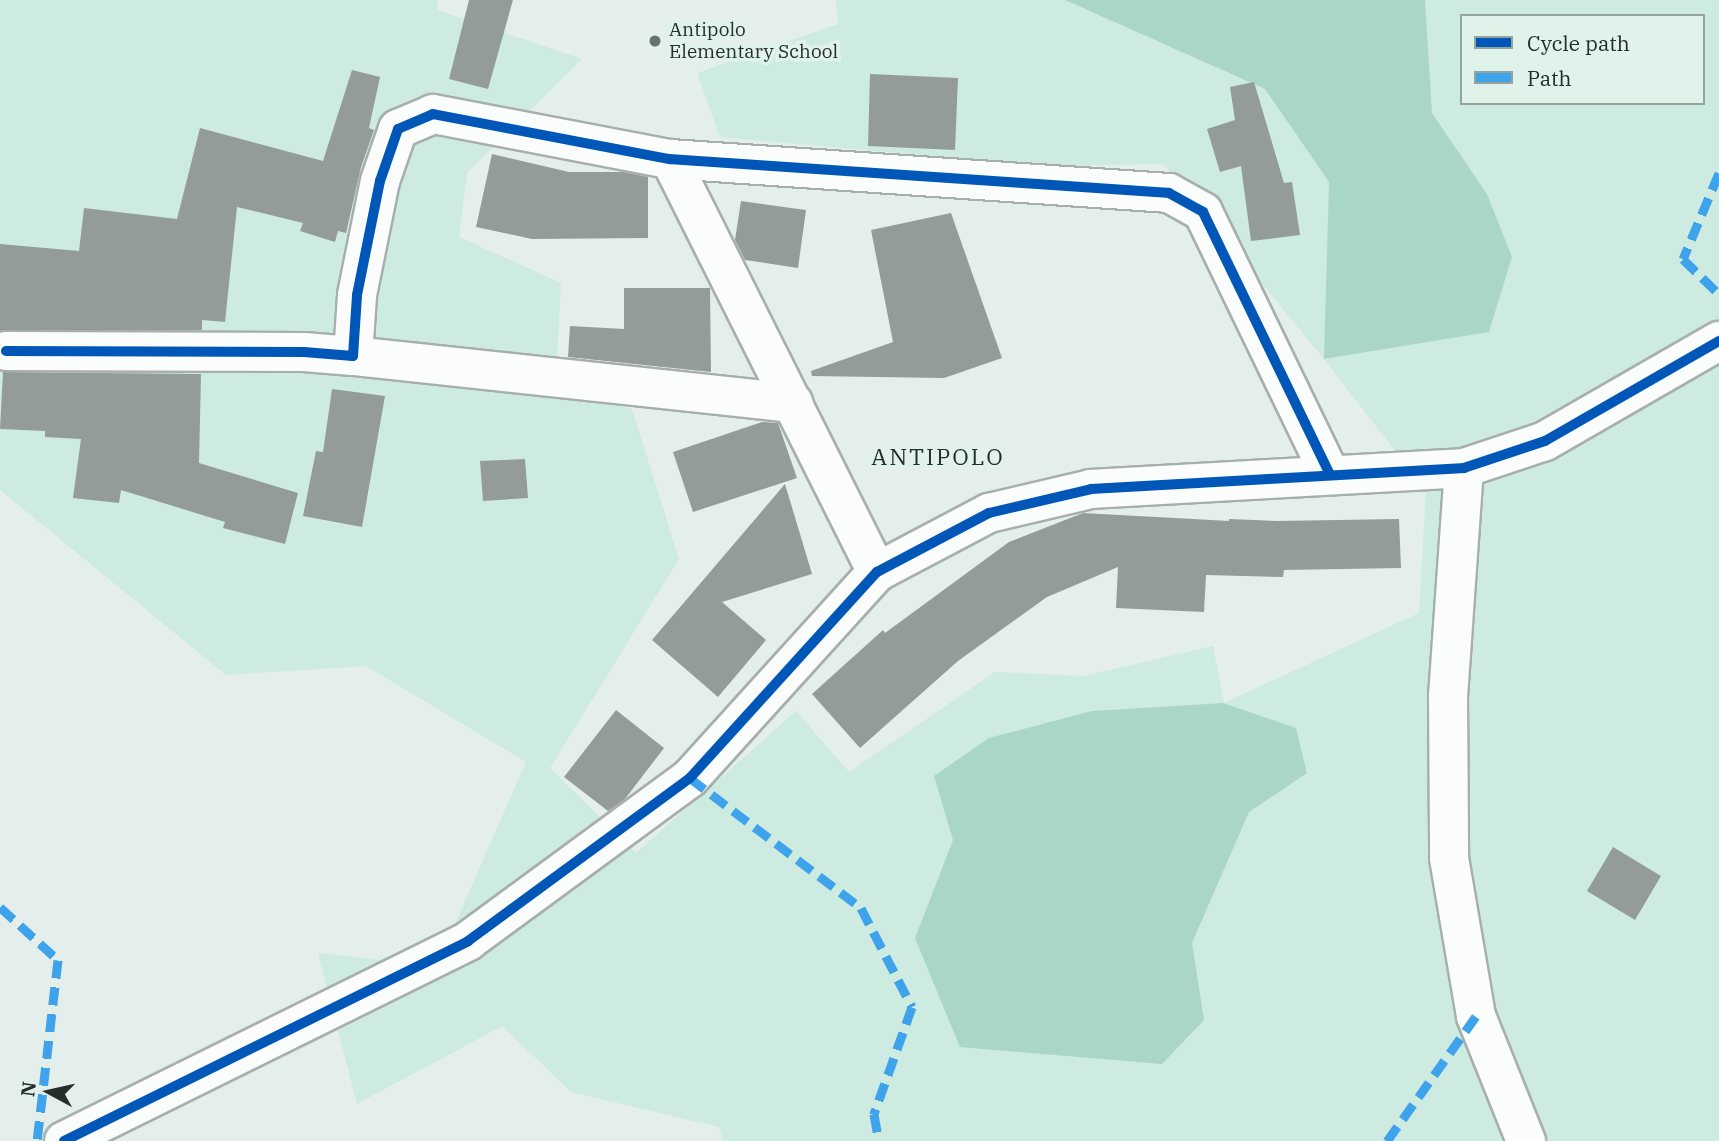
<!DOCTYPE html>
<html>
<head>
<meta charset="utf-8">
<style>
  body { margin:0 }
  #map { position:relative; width:1719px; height:1141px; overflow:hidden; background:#e4eeea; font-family:"IBM Plex Serif",serif }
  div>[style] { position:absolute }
  .green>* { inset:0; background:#cdebe0 }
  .water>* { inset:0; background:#a9d6c6 }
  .building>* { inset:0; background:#949c99 }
  .roads { filter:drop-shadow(2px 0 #a7afac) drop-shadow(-2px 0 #a7afac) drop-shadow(0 2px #a7afac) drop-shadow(0 -2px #a7afac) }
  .minor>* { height:38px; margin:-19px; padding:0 19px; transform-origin:19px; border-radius:19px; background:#fbfcfc }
  .quiet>* { height:9px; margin-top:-4.5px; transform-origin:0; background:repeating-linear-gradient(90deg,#3ea3eb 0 18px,transparent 0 27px) }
  .cycleway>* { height:10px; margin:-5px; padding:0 5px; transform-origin:5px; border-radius:5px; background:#0057b8 }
  .dots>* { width:19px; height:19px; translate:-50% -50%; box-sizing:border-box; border:4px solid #dff3eb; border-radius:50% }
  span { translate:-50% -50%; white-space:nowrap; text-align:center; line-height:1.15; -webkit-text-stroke:7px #dff3eb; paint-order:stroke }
  .poi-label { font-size:19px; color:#262e2b }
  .left { translate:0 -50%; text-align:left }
  .quarter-label { font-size:23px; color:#262e2b; letter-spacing:2px }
  .legend { position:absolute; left:1460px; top:14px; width:245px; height:91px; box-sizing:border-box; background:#dff3eb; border:2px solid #95a49e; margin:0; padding:9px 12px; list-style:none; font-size:21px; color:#262e2b }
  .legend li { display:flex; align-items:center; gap:14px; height:35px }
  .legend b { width:35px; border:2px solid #95a49e }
  .north { position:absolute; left:14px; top:1057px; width:70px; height:70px; -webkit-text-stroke:5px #dff3eb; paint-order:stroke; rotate:278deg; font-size:19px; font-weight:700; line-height:28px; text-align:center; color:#262e2b }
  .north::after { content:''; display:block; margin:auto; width:24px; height:32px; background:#262e2b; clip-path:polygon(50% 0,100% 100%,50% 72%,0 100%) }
</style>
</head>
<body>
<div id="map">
  <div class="green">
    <i style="clip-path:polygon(evenodd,0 0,438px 0,437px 10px,582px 59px,467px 173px,459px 237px,561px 283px,555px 392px,632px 409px,679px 559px,550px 768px,636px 853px,796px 711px,849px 772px,995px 672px,1084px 676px,1213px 646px,1224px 703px,1419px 613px,1426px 491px,1324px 359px,1163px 164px,1044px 166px,720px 137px,697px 73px,838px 24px,836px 0,1065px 0,1265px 89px,1329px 182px,1325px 359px,1489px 332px,1512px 258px,1487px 194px,1432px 113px,1425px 0,1719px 0,1719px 1141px,723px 1141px,719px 1127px,571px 1092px,502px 1026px,357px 1104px,318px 953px,392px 961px,454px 926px,526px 762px,366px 666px,226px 675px,0 490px,0 0,1462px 16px,1703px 16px,1703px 103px,1462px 103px,1462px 16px,0 0,1223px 703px,1296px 728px,1307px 773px,1249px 812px,1192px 943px,1204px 1020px,915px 938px,953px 840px,1092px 711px,1223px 703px)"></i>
  </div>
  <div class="water">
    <i style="clip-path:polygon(1065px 0,1425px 0,1432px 113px,1487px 194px,1512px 257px,1489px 332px,1324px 359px,1329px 182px,1265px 89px)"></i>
    <i style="clip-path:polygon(1223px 703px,1296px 728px,1307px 773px,1249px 812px,1192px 943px,1204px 1020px,1162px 1064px,960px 1047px,915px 938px,953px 840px,934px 776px,989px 738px,1092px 711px)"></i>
  </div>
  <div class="building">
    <i style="clip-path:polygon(469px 0,513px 0,488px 89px,449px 79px)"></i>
    <i style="clip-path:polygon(352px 70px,380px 77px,369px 128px,374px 130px,361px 167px,346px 233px,338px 231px,335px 242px,300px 231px,303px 223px,237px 207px,225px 322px,202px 320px,202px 330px,0 331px,0 244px,79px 251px,84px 208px,177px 219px,200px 128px,323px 161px)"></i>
    <i style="clip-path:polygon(870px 74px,958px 78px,955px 150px,868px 146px)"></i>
    <i style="clip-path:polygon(1254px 82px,1284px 183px,1292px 182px,1300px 235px,1251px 241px,1241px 166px,1220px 172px,1207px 129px,1235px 120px,1230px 87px)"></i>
    <i style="clip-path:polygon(492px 154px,569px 172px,624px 172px,648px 177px,648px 238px,532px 239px,476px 227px)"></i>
    <i style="clip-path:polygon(741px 201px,806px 210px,798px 268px,745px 260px,735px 240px)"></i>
    <i style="clip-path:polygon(951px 213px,1002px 358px,944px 378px,812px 376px,811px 371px,893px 342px,871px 230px)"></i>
    <i style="clip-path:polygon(624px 288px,710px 288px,711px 372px,568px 357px,570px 326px,624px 329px)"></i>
    <i style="clip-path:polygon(3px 372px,201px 374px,199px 463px,298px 493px,285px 544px,223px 528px,225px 522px,121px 490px,119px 503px,73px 498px,81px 439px,45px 437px,45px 431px,0 429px)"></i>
    <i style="clip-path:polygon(332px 389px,385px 396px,362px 527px,303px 516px,316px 451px,323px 452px)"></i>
    <i style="clip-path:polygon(762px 422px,778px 423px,797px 478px,693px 512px,673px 452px)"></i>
    <i style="clip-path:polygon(525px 459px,528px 498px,483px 501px,480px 461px)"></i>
    <i style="clip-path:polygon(785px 484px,812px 574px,722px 602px,766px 640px,718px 697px,652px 640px)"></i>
    <i style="clip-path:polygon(1083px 513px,1229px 521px,1229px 519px,1277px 521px,1399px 519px,1401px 568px,1284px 570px,1283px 577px,1206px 575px,1204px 612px,1116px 608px,1118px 567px,1047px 597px,958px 661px,860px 748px,812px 694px,883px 630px,885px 633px,1009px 542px)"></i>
    <i style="clip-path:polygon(616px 710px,664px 748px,625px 799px,608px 811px,564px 777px)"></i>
    <i style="clip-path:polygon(1613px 847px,1661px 876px,1635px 920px,1587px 891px)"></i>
  </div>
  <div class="roads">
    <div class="minor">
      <i style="left:670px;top:159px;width:462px;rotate:63.4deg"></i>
      <i style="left:6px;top:351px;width:298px;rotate:0.2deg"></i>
      <i style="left:304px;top:352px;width:49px;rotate:4.7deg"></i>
      <i style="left:353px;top:356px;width:61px;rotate:-86.2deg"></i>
      <i style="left:357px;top:295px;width:116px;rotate:-78.6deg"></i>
      <i style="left:380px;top:181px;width:55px;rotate:-70.9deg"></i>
      <i style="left:398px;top:129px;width:38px;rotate:-23deg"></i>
      <i style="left:433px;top:114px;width:241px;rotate:10.8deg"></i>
      <i style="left:670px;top:159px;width:500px;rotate:3.9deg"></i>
      <i style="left:1169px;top:193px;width:39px;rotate:29deg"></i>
      <i style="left:1203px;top:212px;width:292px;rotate:64.2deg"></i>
      <i style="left:353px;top:356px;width:443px;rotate:6.1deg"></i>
      <i style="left:1464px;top:468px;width:228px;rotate:94deg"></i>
      <i style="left:1448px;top:695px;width:163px;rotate:89.6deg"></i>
      <i style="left:1449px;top:858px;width:160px;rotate:80.3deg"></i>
      <i style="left:1476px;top:1016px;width:135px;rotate:68.2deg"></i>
      <i style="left:64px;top:1141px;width:451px;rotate:-26.3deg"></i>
      <i style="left:468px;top:941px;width:275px;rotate:-36.3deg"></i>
      <i style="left:690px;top:778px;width:278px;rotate:-47.8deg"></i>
      <i style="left:877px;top:572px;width:127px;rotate:-27.8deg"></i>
      <i style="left:989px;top:513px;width:105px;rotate:-13.2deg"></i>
      <i style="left:1091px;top:489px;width:374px;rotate:-3.2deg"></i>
      <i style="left:1464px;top:468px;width:85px;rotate:-18.4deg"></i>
      <i style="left:1545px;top:441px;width:201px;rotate:-29.9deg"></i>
    </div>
  </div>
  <div class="quiet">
    <i style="left:1719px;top:173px;width:93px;rotate:112.7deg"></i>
    <i style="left:1683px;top:259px;width:50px;rotate:44.2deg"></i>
    <i style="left:690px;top:778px;width:215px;rotate:37.2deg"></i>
    <i style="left:861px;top:908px;width:111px;rotate:62.7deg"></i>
    <i style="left:912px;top:1007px;width:114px;rotate:109.6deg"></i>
    <i style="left:874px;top:1114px;width:27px;rotate:80deg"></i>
    <i style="left:0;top:907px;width:79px;rotate:42.4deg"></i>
    <i style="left:58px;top:960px;width:182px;rotate:96.6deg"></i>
    <i style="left:1387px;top:1141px;width:153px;rotate:-54.5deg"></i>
  </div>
  <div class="cycleway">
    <i style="left:6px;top:351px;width:298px;rotate:0.2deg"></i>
    <i style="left:304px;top:352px;width:49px;rotate:4.7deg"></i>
    <i style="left:353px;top:356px;width:61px;rotate:-86.2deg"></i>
    <i style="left:357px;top:295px;width:116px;rotate:-78.6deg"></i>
    <i style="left:380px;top:181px;width:55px;rotate:-70.9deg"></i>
    <i style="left:398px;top:129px;width:38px;rotate:-23deg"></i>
    <i style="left:433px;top:114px;width:241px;rotate:10.8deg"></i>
    <i style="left:670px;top:159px;width:500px;rotate:3.9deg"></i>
    <i style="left:1169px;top:193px;width:39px;rotate:29deg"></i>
    <i style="left:1203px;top:212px;width:292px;rotate:64.2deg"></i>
    <i style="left:64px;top:1141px;width:451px;rotate:-26.3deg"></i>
    <i style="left:468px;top:941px;width:275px;rotate:-36.3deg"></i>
    <i style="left:690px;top:778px;width:278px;rotate:-47.8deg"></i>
    <i style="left:877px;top:572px;width:127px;rotate:-27.8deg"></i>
    <i style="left:989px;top:513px;width:105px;rotate:-13.2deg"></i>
    <i style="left:1091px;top:489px;width:374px;rotate:-3.2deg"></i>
    <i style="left:1464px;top:468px;width:85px;rotate:-18.4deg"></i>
    <i style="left:1545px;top:441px;width:201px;rotate:-29.9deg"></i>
  </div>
  <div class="dots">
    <i style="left:655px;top:41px;background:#68716e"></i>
  </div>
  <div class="poi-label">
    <span class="left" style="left:669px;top:41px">Antipolo<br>Elementary School</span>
  </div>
  <div class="quarter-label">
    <span style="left:938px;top:456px">ANTIPOLO</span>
  </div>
  <ul class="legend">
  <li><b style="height:9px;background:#0057b8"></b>Cycle path</li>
  <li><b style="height:9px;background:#3ea3eb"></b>Path</li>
  </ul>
  <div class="north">N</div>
</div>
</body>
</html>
